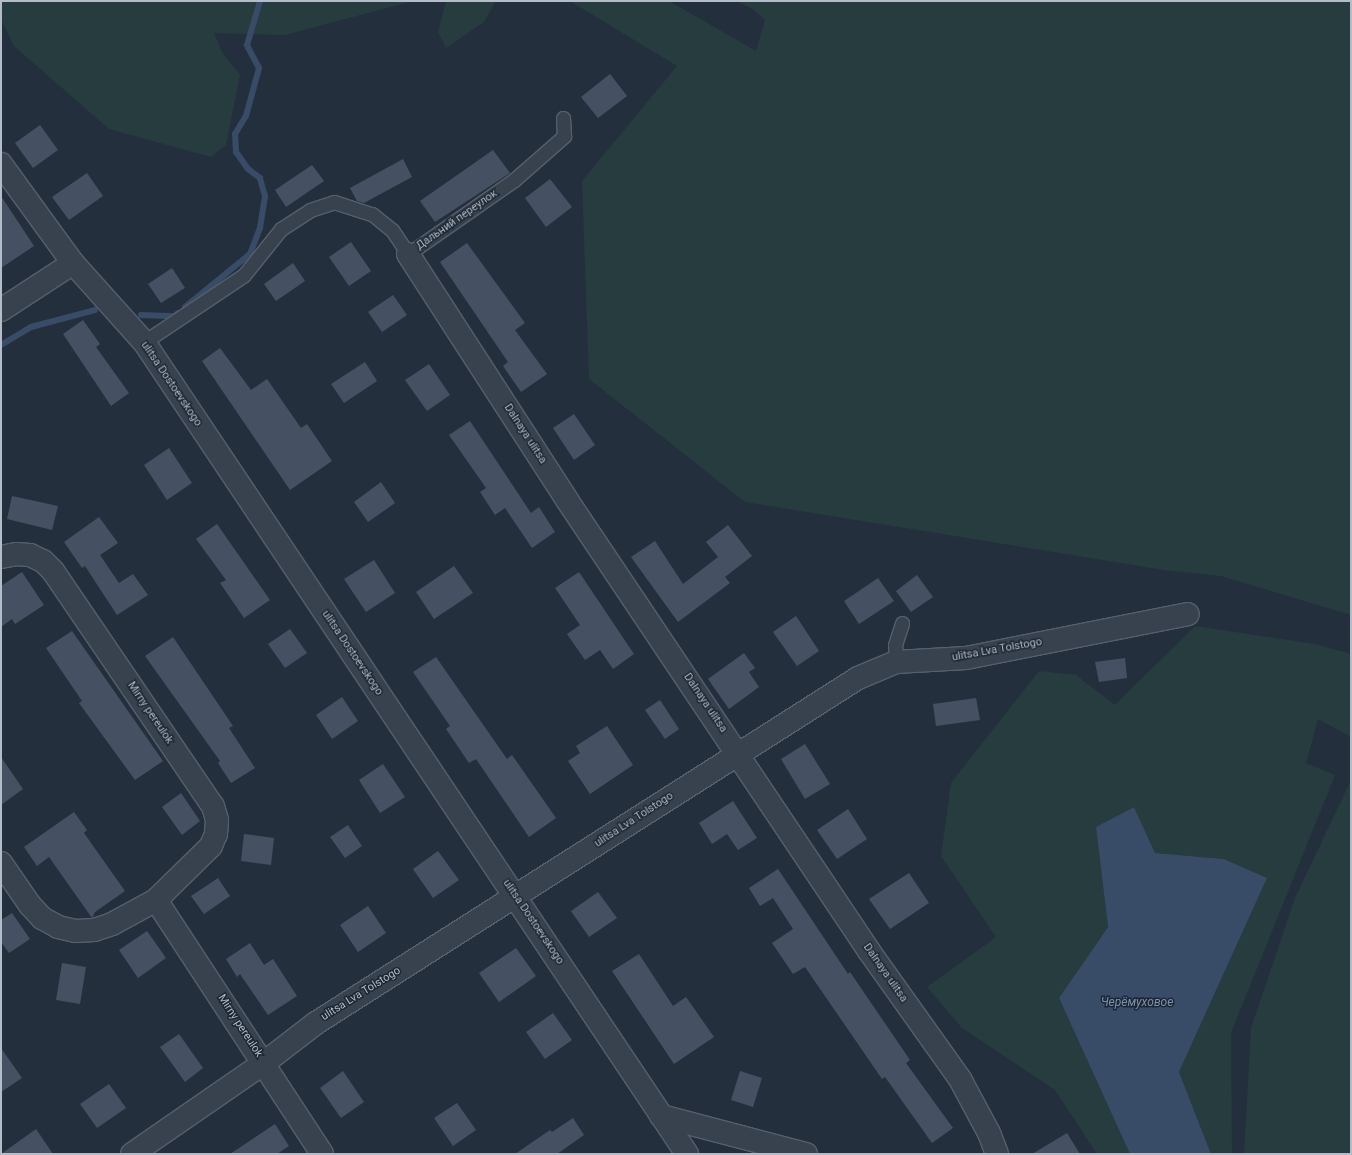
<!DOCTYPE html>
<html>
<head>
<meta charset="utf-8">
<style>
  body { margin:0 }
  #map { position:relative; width:1352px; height:1155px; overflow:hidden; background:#242f3e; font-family:Roboto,sans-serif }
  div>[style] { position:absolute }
  .green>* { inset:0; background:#263c3f }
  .water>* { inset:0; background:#394c67 }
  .stream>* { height:6px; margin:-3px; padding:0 3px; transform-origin:3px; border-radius:3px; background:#394c67 }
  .building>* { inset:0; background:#455162 }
  .roads { filter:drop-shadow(1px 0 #565f6c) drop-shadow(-1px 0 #565f6c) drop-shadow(0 1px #565f6c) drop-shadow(0 -1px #565f6c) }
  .service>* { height:13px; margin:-6.5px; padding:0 6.5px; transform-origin:6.5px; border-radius:6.5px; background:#38414e }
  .minor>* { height:22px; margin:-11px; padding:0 11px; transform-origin:11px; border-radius:11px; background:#38414e }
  span { translate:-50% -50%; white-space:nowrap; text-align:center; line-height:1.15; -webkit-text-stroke:3px #1d2633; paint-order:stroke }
  .street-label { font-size:11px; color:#b4bcc9 }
  .water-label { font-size:12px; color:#7c92b1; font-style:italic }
  .frame { position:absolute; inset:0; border:2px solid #b4bcc9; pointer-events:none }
</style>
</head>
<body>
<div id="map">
  <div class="green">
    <i style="clip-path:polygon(1px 1px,413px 1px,285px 35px,214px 33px,223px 54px,240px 75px,226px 145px,211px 157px,109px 129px,14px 46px,1px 19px)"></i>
    <i style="clip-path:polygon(446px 1px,496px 1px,484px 22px,446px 48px,438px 32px)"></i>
    <i style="clip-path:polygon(570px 1px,669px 1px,756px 51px,765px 20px,753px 9px,736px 1px,1351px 1px,1351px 615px,1221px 576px,1164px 570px,745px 502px,589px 379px,582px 181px,677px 66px)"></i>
    <i style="clip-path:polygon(1195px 626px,1315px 644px,1351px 654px,1351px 737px,1318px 719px,1306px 763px,1335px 775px,1231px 1033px,1232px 1154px,1211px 1154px,1179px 1072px,1267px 878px,1224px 859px,1155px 853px,1134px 807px,1096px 827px,1108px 927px,1059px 998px,1130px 1154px,1097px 1154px,1055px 1090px,962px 1028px,927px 987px,996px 937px,941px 856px,951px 783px,1039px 671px,1076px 675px,1115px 705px)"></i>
    <i style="clip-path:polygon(1351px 780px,1351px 1154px,1244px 1154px,1251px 1028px,1295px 898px)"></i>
  </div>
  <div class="water">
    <i style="clip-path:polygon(1134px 807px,1155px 853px,1224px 859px,1267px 878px,1179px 1072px,1211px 1154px,1130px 1154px,1059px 998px,1108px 927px,1096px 827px)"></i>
  </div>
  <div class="stream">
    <i style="left:185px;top:307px;width:84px;rotate:-39.2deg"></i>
    <i style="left:250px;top:254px;width:28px;rotate:-69deg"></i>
    <i style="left:260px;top:228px;width:32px;rotate:-81deg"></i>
    <i style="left:265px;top:196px;width:19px;rotate:-106deg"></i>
    <i style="left:260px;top:178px;width:15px;rotate:-143deg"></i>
    <i style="left:248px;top:169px;width:21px;rotate:-125deg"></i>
    <i style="left:236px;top:152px;width:18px;rotate:-93deg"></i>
    <i style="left:235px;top:134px;width:21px;rotate:-59deg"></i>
    <i style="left:246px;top:116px;width:50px;rotate:-74.8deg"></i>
    <i style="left:259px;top:68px;width:26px;rotate:-118deg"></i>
    <i style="left:247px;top:45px;width:46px;rotate:-73.5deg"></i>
    <i style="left:141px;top:315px;width:34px;rotate:2deg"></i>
    <i style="left:175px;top:316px;width:4px;rotate:-45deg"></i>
    <i style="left:1px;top:345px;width:35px;rotate:-31deg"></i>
    <i style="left:31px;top:327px;width:66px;rotate:-14.9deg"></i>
  </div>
  <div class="building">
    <i style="clip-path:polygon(610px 74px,627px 96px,598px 118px,581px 97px)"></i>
    <i style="clip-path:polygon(40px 125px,58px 150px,33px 168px,15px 143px)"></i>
    <i style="clip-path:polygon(493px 150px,510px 173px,435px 222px,420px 201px)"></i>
    <i style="clip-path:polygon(403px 159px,412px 177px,364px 203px,357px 201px,350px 188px)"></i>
    <i style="clip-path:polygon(312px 165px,324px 181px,286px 207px,275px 190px)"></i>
    <i style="clip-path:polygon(87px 173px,103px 196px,69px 220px,52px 197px)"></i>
    <i style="clip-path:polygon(550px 179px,572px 207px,546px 227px,525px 198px)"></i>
    <i style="clip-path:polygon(1px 196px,34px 246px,1px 268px)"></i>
    <i style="clip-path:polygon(351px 242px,371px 271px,349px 286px,329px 257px)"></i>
    <i style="clip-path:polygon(467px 243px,525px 323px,515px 330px,547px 374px,521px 392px,503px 366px,508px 362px,440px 262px)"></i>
    <i style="clip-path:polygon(293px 263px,305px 281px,276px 301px,264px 284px)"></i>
    <i style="clip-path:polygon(172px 268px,185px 288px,161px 303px,148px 284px)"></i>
    <i style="clip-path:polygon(393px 295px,407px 315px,382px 332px,368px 312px)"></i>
    <i style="clip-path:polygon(83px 320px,100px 344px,96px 347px,129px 393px,111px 406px,63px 334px)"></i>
    <i style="clip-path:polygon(220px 348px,251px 390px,267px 379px,301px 428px,307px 424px,332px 461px,290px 490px,202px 361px)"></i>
    <i style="clip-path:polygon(365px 362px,377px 381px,344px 403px,331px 384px)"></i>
    <i style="clip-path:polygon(429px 364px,450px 395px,427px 411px,405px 380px)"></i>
    <i style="clip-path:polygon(574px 414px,595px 445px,574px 460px,553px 428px)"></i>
    <i style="clip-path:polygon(470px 421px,531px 513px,539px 507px,555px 532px,532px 548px,505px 508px,495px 515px,480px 492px,486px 488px,449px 435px)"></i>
    <i style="clip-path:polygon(169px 448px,192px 483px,167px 500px,144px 465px)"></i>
    <i style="clip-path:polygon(381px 482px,395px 503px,368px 522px,354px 502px)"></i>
    <i style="clip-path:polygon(12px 496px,58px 506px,52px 530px,7px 519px)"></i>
    <i style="clip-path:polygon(99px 517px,118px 543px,100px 555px,119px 583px,133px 574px,148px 595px,117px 615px,85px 566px,82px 568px,64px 542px)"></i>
    <i style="clip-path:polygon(217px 524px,270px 600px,244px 618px,220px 583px,226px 580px,196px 539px)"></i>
    <i style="clip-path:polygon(728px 525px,752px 556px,725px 577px,730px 583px,678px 622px,631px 557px,655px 541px,683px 584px,718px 557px,706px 542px)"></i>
    <i style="clip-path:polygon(374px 560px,395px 593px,366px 612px,344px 579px)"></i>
    <i style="clip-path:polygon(454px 566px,473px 593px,434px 619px,416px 592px)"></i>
    <i style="clip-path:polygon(22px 572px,44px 605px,15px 624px,12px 619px,1px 627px,1px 586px)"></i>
    <i style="clip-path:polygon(579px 572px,634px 654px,613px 669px,600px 650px,585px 660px,567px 634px,580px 625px,555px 588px)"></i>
    <i style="clip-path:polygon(917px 575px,933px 597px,911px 612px,896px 591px)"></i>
    <i style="clip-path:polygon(878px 578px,894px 601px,859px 624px,844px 601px)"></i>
    <i style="clip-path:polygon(796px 616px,819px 651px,797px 666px,773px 632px)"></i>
    <i style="clip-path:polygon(290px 629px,307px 653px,285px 668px,268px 644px)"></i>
    <i style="clip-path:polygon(72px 631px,163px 761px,135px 780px,79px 703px,82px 701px,46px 648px)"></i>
    <i style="clip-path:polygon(173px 637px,233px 726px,229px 728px,255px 768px,231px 783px,218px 763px,220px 761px,145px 656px)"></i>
    <i style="clip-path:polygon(744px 653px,755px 668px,749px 672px,759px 687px,729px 709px,708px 679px)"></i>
    <i style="clip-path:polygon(436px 657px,507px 759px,512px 755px,556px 818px,529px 837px,476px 759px,469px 763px,446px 729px,450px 726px,413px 672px)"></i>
    <i style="clip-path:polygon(1125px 658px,1127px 678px,1099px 682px,1095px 662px)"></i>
    <i style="clip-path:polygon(342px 697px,358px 721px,332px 739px,316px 715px)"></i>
    <i style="clip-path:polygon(976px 698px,980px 720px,936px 726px,933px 704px)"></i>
    <i style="clip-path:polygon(660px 700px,679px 729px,665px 739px,645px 710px)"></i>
    <i style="clip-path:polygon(607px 726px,633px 765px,590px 794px,568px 761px,580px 753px,576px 746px)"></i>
    <i style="clip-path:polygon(805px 744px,830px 784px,805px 799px,781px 759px)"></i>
    <i style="clip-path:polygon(1px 757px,23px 789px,1px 805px)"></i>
    <i style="clip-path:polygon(383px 764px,405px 797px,380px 813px,359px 780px)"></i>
    <i style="clip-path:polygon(181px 793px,200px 821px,182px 835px,162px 807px)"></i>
    <i style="clip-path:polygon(733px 801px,757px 838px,738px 850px,727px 834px,712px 844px,699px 823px)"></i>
    <i style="clip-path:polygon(848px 809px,867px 839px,837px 859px,817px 830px)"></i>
    <i style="clip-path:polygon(74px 812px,87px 830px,84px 833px,125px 891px,95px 912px,92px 918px,49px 857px,37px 866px,24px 847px)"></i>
    <i style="clip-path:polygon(348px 825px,362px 846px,345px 858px,330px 837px)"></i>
    <i style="clip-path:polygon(244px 834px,274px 838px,271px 865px,241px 861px)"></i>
    <i style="clip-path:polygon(438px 851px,459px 880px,433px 898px,413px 869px)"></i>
    <i style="clip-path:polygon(778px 869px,848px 974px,850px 972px,910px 1060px,906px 1063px,953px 1128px,932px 1143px,885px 1077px,882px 1079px,805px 967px,793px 974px,772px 943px,793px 929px,773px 898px,760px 906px,749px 888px)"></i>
    <i style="clip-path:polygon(909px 873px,929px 903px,890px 929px,869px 899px)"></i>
    <i style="clip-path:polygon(218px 878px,230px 896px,204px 914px,191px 896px)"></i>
    <i style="clip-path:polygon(598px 892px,617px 918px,589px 937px,571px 911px)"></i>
    <i style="clip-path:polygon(368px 906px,386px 933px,358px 952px,340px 925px)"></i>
    <i style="clip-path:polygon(12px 913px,30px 939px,9px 953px,1px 942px,1px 920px)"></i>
    <i style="clip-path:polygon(147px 931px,166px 958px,138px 978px,119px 950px)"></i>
    <i style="clip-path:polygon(250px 943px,264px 965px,273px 959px,297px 996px,268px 1015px,240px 974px,237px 977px,226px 959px)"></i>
    <i style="clip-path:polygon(516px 948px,536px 976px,499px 1002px,479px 973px)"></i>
    <i style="clip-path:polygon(639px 954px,673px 1006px,686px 997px,714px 1037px,674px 1064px,612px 971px)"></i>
    <i style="clip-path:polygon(62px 963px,86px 967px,80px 1004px,56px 1000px)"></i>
    <i style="clip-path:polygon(553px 1013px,572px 1040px,545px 1059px,526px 1032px)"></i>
    <i style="clip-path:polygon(179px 1034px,203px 1068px,185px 1082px,160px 1047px)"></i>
    <i style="clip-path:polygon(1px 1048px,22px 1078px,1px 1092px)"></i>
    <i style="clip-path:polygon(343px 1071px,364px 1102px,341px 1118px,320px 1088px)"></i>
    <i style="clip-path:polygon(740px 1071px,762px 1078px,753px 1107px,731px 1100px)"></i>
    <i style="clip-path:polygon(109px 1084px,126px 1108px,97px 1128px,80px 1104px)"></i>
    <i style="clip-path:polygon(457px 1103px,476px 1130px,453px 1146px,434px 1118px)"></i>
    <i style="clip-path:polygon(573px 1118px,584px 1135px,557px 1154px,515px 1154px,550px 1130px,552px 1132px)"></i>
    <i style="clip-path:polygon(275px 1124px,289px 1146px,277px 1154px,230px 1154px)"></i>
    <i style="clip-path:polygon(36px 1129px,53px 1154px,1px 1154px)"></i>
    <i style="clip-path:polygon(1067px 1133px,1080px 1154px,1032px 1154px)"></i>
  </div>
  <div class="roads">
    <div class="service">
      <i style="left:144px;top:342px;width:120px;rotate:-33.8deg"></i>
      <i style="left:244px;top:275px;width:59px;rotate:-51.2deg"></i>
      <i style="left:281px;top:229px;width:35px;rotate:-33deg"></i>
      <i style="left:310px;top:210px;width:25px;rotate:-18deg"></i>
      <i style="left:334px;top:202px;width:40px;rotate:18deg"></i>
      <i style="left:372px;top:214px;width:26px;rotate:39deg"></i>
      <i style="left:392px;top:230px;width:29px;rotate:56deg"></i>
      <i style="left:408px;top:254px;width:129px;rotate:-34.9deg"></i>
      <i style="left:514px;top:180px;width:67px;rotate:-41.3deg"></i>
      <i style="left:564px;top:136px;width:18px;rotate:-93deg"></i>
      <i style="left:896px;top:662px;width:17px;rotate:-93deg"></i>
      <i style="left:895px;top:645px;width:23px;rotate:-72deg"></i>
    </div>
    <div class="minor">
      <i style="left:1px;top:164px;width:122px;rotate:54deg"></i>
      <i style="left:73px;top:263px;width:106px;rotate:48.1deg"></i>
      <i style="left:144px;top:342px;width:977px;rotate:56.23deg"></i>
      <i style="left:408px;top:254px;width:293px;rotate:57.1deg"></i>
      <i style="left:567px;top:500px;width:543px;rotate:56.19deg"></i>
      <i style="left:869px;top:951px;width:157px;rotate:54.6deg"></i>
      <i style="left:960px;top:1079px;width:61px;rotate:61.8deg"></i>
      <i style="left:989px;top:1133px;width:22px;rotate:69deg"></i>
      <i style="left:1px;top:310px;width:86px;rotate:-33.1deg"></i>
      <i style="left:1px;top:557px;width:15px;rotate:-11deg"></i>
      <i style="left:16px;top:554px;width:14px;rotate:4deg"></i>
      <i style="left:30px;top:555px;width:14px;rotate:25deg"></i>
      <i style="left:43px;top:561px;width:14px;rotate:45deg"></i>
      <i style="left:53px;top:571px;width:284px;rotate:55.8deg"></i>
      <i style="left:213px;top:806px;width:15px;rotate:74deg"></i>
      <i style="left:217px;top:820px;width:14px;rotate:94deg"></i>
      <i style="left:216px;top:834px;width:13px;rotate:113deg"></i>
      <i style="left:211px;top:846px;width:77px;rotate:135.5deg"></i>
      <i style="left:1px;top:863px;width:51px;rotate:55.4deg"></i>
      <i style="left:30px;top:905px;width:18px;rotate:47deg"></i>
      <i style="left:42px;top:918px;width:18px;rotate:29deg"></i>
      <i style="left:58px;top:927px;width:18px;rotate:13deg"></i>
      <i style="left:76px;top:931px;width:18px;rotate:-3deg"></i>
      <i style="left:94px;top:930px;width:19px;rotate:-18deg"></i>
      <i style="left:112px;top:924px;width:50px;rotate:-28.6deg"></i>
      <i style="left:156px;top:900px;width:303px;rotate:56.8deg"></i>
      <i style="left:661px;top:1116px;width:150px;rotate:14.7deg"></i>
      <i style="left:132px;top:1154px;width:160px;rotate:-34.6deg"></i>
      <i style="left:264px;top:1063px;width:66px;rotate:-37.6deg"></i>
      <i style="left:316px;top:1023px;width:642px;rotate:-32.48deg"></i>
      <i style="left:858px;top:678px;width:41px;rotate:-22.8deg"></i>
      <i style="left:896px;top:662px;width:70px;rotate:-3.3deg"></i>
      <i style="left:966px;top:658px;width:226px;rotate:-11.2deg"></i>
    </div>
  </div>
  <div class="street-label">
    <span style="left:457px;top:220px;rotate:-35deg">Дальний переулок</span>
    <span style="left:171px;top:384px;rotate:56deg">ulitsa Dostoevskogo</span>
    <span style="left:525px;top:434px;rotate:57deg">Dalnaya ulitsa</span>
    <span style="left:997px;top:650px;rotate:-10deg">ulitsa Lva Tolstogo</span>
    <span style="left:352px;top:653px;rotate:56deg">ulitsa Dostoevskogo</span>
    <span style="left:705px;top:703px;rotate:56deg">Dalnaya ulitsa</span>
    <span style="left:150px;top:713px;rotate:56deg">Mirny pereulok</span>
    <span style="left:634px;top:820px;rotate:-33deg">ulitsa Lva Tolstogo</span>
    <span style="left:533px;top:922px;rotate:56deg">ulitsa Dostoevskogo</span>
    <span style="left:885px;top:973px;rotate:55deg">Dalnaya ulitsa</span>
    <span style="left:361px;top:994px;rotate:-32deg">ulitsa Lva Tolstogo</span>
    <span style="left:240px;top:1026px;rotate:57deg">Mirny pereulok</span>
  </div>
  <div class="water-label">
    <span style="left:1137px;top:1003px">Черёмуховое</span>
  </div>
  <div class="frame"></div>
</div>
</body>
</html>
